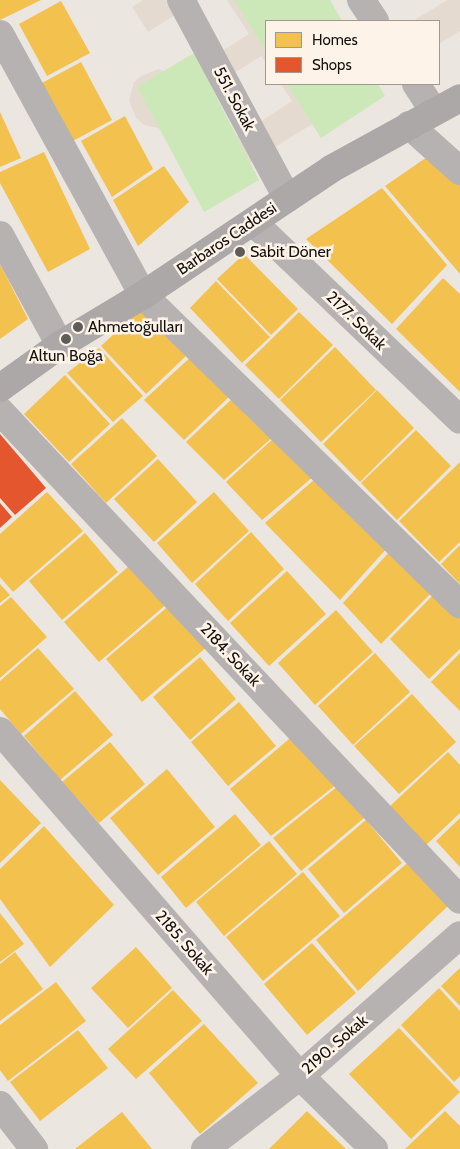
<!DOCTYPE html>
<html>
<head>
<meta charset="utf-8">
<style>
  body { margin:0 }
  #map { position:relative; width:460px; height:1149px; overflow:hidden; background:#ece6e0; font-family:Cabin,sans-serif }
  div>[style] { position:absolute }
  .built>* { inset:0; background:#e5dacf }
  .green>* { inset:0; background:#cde8b8 }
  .homes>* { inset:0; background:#f2c14e }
  .shops>* { inset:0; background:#e4572e }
  .minor>* { height:28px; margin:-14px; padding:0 14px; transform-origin:14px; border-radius:14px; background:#b5b2b1 }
  .secondary>* { height:28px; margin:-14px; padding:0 14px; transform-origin:14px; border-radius:14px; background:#aba8a7 }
  .dots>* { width:14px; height:14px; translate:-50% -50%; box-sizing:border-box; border:2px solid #fef3e9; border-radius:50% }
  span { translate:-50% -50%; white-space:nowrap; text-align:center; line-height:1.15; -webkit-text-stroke:5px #fef3e9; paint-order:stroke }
  .street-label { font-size:16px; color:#15110e }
  .poi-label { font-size:16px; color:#15110e }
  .left { translate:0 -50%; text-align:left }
  .legend { position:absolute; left:265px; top:20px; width:175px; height:65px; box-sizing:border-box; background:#fef3e9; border:1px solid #a19991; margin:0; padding:6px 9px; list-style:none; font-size:15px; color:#15110e }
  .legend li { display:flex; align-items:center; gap:10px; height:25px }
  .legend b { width:25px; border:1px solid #a19991 }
</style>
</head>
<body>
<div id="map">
  <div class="built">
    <i style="clip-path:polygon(143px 0,199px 0,148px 32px,132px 7px)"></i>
    <i style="clip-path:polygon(227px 0,266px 0,266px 62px,261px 56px,189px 102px,163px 129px,144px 125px,136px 118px,129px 100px,134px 82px,141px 76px,159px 69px,179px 78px,249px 34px)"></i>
    <i style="clip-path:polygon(447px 0,460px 0,460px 31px,439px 44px,439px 21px,413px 21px)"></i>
    <i style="clip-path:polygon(281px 84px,376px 84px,239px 170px,225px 144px,292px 101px)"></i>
  </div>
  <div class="green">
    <i style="clip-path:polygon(234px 0,330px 0,342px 21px,266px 21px,266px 51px)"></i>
    <i style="clip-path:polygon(194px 53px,259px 180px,204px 212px,137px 87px)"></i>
    <i style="clip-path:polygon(287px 84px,378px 84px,385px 96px,321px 138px)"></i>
  </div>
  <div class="homes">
    <i style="clip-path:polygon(0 0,41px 0,0 20px)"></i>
    <i style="clip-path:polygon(61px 1px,90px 53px,47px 76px,19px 24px)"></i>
    <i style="clip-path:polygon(81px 62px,112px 120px,71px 142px,40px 84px)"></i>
    <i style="clip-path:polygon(0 112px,21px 158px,0 167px)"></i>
    <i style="clip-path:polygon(125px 116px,153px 169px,112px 197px,81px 141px)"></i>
    <i style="clip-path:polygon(44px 152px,90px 249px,48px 272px,0 183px,0 172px)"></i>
    <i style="clip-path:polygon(433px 153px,460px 180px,460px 274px,385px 186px)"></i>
    <i style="clip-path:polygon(164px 166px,189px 202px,138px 246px,113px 200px)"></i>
    <i style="clip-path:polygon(382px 188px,447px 265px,392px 324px,306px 239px)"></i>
    <i style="clip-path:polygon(244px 254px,298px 309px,271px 335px,217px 279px)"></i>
    <i style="clip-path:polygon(0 264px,28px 319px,0 339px)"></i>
    <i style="clip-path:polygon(443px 278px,460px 294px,460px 392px,396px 329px)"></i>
    <i style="clip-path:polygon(216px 281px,270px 337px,242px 363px,190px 308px)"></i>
    <i style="clip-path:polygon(142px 308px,186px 356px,146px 394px,101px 346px)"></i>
    <i style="clip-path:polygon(299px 312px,333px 345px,279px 399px,245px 365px)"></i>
    <i style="clip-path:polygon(335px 347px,376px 390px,321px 442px,280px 400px)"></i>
    <i style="clip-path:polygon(99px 348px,143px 396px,113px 422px,67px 373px)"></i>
    <i style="clip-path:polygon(194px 354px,232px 394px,184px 440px,144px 400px)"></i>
    <i style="clip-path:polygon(65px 375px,110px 424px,69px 462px,24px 414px)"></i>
    <i style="clip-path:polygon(377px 390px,414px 428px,360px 482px,323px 444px)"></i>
    <i style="clip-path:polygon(235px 396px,274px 436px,224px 480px,186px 442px)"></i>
    <i style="clip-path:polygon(122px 418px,157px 456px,106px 503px,71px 464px)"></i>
    <i style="clip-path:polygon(416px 430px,451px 466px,397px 520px,361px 483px)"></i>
    <i style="clip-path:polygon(275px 437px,314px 476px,262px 520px,226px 482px)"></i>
    <i style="clip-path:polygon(158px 459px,197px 502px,154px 542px,114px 499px)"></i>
    <i style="clip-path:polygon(460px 462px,460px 542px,439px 562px,399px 521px)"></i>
    <i style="clip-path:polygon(316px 478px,388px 547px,340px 600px,265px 523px)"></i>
    <i style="clip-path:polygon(47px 492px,83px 531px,13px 592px,0 577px,0 534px)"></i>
    <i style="clip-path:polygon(214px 492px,249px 531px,192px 583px,157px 543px)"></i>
    <i style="clip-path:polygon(251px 532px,284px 569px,228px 621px,195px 584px)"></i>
    <i style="clip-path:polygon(85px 533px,118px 572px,62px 620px,29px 581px)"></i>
    <i style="clip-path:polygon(460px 545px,460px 584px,441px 564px)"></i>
    <i style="clip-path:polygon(391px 550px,435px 589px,381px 644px,343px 603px)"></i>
    <i style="clip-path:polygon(135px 561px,169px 602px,99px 662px,64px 622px)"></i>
    <i style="clip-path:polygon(287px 571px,326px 614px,269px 666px,230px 623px)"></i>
    <i style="clip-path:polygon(0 584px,10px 595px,0 603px)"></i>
    <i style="clip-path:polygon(437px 591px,460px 613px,460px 649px,429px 679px,390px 639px)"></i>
    <i style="clip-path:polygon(11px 597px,47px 637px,0 678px,0 606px)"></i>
    <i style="clip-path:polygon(171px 604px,208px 646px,142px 702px,106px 659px)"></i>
    <i style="clip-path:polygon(336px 610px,373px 652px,315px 705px,278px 663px)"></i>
    <i style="clip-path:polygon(38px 648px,74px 689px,21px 734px,0 709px,0 681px)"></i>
    <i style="clip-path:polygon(375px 653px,410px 692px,353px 745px,318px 706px)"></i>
    <i style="clip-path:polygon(460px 653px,460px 711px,431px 682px)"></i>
    <i style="clip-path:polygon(200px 657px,236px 699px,190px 740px,153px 697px)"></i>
    <i style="clip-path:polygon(75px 691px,113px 735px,60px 780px,24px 736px)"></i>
    <i style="clip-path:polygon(412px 694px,456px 742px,399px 794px,354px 746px)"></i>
    <i style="clip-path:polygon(239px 702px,276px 746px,228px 786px,191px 742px)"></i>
    <i style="clip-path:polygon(295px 734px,337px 784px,271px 836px,230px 789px)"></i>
    <i style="clip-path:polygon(110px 742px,145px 784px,99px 823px,62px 782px)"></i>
    <i style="clip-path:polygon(448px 752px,460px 765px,460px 813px,425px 846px,389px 807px)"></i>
    <i style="clip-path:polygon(167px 769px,215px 827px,158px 875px,110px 818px)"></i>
    <i style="clip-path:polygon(0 780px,41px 823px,0 863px)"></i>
    <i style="clip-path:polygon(338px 786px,364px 818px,301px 871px,273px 838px)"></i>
    <i style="clip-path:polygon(235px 814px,261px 845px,186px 908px,161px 877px)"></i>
    <i style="clip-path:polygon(460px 818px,460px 867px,436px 841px)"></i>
    <i style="clip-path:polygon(366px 820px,402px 863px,344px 913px,308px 869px)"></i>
    <i style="clip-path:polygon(44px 826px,114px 905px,50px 967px,0 899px,0 869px)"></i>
    <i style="clip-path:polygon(269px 841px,297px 874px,224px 936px,196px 902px)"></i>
    <i style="clip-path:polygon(411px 860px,449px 905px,358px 991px,316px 940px)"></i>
    <i style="clip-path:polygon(303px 872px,340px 916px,263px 981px,226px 937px)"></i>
    <i style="clip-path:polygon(0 913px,24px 944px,0 962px)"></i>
    <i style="clip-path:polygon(312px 943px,356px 993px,307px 1035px,264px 984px)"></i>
    <i style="clip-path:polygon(136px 947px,172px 988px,128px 1028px,91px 988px)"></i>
    <i style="clip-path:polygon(15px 952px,43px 989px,0 1021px,0 964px)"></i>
    <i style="clip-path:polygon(460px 968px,460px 1006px,441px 986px)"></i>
    <i style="clip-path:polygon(56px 982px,86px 1021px,8px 1081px,0 1070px,0 1025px)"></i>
    <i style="clip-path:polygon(439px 988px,460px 1011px,460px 1076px,454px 1082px,401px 1025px)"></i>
    <i style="clip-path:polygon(173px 990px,202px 1021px,136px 1079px,108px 1049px)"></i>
    <i style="clip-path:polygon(204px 1024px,258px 1083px,200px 1134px,149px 1073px)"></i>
    <i style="clip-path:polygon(399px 1028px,460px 1092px,411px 1139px,349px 1074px)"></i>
    <i style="clip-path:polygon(78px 1030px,108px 1068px,40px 1121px,10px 1082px)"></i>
    <i style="clip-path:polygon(307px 1111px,346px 1149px,269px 1149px)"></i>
    <i style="clip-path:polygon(445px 1111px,460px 1126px,460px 1149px,405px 1149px)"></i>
    <i style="clip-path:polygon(122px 1112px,152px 1149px,75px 1149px)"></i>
  </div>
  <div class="shops">
    <i style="clip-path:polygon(0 434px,46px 488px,15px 515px,0 498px)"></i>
    <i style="clip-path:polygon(0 503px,12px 517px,0 528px)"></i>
  </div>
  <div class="minor">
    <i style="left:181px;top:0;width:225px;rotate:61.8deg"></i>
    <i style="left:361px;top:0;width:25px;rotate:56deg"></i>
    <i style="left:0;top:34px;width:298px;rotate:61.3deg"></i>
    <i style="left:143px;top:295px;width:443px;rotate:44.3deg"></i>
    <i style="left:416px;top:84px;width:33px;rotate:57deg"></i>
    <i style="left:409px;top:125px;width:69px;rotate:42deg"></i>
    <i style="left:253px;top:222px;width:286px;rotate:43.7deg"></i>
    <i style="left:0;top:235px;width:125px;rotate:61.4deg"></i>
    <i style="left:0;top:411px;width:671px;rotate:46.75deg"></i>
    <i style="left:0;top:731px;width:457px;rotate:49deg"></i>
    <i style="left:300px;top:1076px;width:104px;rotate:44.6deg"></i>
    <i style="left:0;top:1105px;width:56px;rotate:52.3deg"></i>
    <i style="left:205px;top:1149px;width:120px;rotate:-37.5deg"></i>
    <i style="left:300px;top:1076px;width:213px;rotate:-41.4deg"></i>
  </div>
  <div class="secondary">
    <i style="left:0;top:388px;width:74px;rotate:-35.6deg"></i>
    <i style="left:60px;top:345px;width:97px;rotate:-31.1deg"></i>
    <i style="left:143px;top:295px;width:226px;rotate:-33.8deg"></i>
    <i style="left:331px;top:169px;width:147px;rotate:-28.8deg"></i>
  </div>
  <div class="dots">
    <i style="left:240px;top:252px;background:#605c58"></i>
    <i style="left:78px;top:327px;background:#605c58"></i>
    <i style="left:66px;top:339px;background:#605c58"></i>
  </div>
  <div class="street-label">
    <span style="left:234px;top:99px;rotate:62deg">551. Sokak</span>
    <span style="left:227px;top:239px;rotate:-34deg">Barbaros Caddesi</span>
    <span style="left:356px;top:321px;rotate:44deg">2177. Sokak</span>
    <span style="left:230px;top:655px;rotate:47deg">2184. Sokak</span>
    <span style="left:184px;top:943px;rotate:49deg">2185. Sokak</span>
    <span style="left:335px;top:1045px;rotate:-41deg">2190. Sokak</span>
  </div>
  <div class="poi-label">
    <span class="left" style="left:250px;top:252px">Sabit Döner</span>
    <span class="left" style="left:88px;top:327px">Ahmetoğulları</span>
    <span style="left:66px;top:356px">Altun Boğa</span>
  </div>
  <ul class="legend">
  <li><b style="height:14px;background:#f2c14e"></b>Homes</li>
  <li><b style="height:14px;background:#e4572e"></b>Shops</li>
  </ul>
</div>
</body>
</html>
